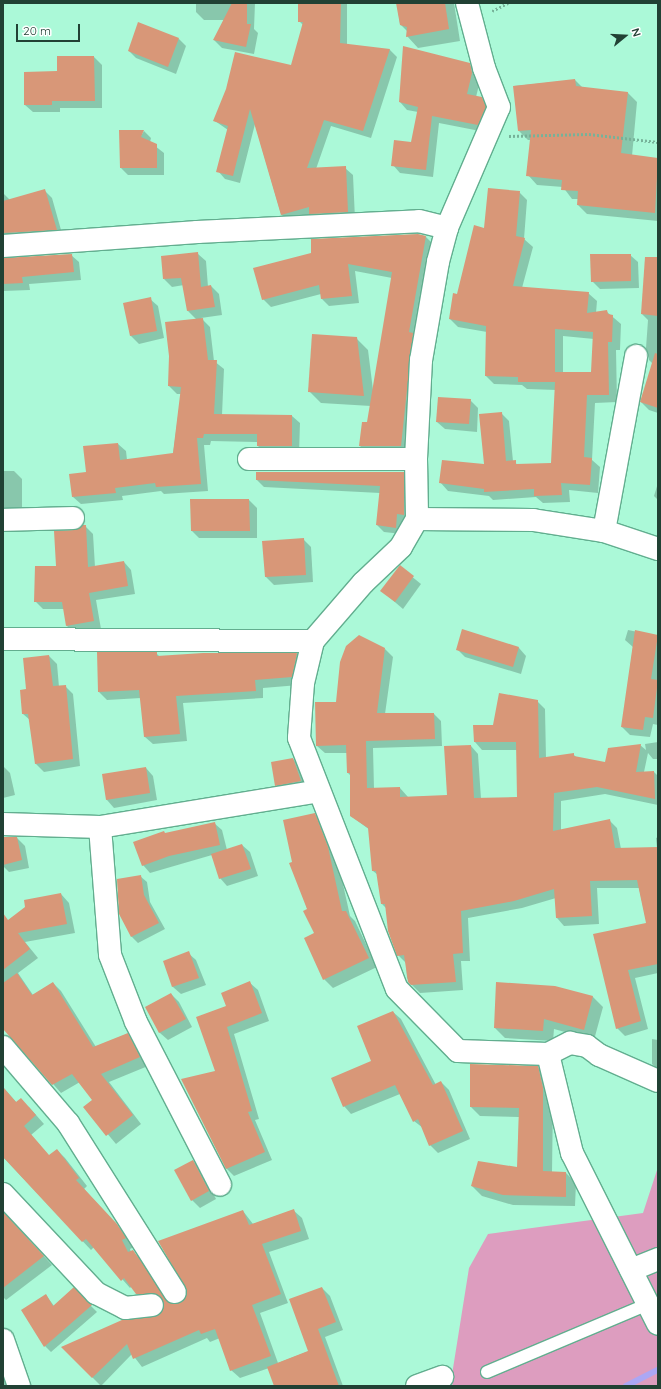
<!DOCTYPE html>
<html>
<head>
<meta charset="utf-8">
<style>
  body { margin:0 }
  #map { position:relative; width:661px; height:1389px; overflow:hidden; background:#abf9d8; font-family:Quicksand,sans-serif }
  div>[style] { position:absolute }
  .green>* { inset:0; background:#dd9dbf }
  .shadow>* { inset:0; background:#0003 }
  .stream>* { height:6px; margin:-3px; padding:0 3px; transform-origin:3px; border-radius:3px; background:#aba7f4 }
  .building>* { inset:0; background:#d89778 }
  .path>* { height:2.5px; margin-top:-1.25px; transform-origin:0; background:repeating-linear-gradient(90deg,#76b299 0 2px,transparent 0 4px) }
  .roads { filter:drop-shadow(1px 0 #62ae8f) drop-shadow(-1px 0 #62ae8f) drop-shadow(0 1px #62ae8f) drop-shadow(0 -1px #62ae8f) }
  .lane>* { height:12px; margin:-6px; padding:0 6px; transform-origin:6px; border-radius:6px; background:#fff }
  .street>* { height:22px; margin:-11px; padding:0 11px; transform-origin:11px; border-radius:11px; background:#fff }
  span { translate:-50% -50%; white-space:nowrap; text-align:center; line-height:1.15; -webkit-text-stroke:3px #fff; paint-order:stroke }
  .frame { position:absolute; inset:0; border:4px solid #214134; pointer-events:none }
  .north { position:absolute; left:605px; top:16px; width:40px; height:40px; -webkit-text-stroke:3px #fff; paint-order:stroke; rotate:72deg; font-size:11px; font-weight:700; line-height:16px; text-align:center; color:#214134 }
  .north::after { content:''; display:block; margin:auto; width:14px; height:18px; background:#214134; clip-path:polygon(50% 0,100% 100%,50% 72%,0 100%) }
  .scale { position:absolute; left:16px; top:24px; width:64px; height:18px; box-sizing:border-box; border:2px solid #214134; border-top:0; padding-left:5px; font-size:12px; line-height:14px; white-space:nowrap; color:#214134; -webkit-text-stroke:3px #fff; paint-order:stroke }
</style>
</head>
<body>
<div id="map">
  <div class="green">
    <i style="clip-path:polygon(658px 1167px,658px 1386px,453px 1386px,451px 1381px,469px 1268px,488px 1234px,643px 1213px)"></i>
  </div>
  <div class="shadow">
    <i style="clip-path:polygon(196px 3px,255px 3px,254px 29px,258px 33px,254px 54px,222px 48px,214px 40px,224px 20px,204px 20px,196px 12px)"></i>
    <i style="clip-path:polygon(299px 3px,347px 3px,347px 45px,390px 50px,397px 57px,371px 138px,331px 126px,316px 169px,345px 168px,353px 175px,355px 219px,318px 221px,312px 215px,289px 222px,281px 214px,255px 124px,240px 183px,225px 179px,218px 171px,228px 130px,215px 121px,292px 66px,303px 25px,299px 21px)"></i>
    <i style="clip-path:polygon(397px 3px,454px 3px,460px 41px,418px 48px,407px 36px,408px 32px,400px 24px)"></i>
    <i style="clip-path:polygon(179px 39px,186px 46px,176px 74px,136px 58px,129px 51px)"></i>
    <i style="clip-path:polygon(58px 57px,94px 57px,102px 65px,102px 108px,60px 108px,60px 112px,33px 112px,25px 105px,58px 72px)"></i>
    <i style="clip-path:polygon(469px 64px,477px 72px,480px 81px,476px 97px,481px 98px,489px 106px,485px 132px,439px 123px,433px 177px,400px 173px,393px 165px,412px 143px,418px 112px,407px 110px,400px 102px)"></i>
    <i style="clip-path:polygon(575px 80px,583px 88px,628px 93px,637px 102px,632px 156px,658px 159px,658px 221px,587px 214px,578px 205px,578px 199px,572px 199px,563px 187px,537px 185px,528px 175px,531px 140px,528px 140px,519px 131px,514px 86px)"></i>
    <i style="clip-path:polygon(144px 131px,151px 138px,150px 142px,164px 153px,164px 175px,128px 175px,121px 168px)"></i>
    <i style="clip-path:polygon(44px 190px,52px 198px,63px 237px,3px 245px,3px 193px,10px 200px)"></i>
    <i style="clip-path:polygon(evenodd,519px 192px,527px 200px,524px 239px,533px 247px,522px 288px,588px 293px,597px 301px,596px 313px,607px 312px,621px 324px,620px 350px,616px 350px,617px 402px,595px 403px,592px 460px,600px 467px,598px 493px,569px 490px,570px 502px,543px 503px,536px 497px,493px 500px,489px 496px,448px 491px,440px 482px,485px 466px,501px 413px,509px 421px,513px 461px,518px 465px,552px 464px,556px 390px,527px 389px,522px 385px,494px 384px,486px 376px,487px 332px,458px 327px,450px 319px,485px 229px,519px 192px,563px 336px,594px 339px,592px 373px,563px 373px,563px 336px)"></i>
    <i style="clip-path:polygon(426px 237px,433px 244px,409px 454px,367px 454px,360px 446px,363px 423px,368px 423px,371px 406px,321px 403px,309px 391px,356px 338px,368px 350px,373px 390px,392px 278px,355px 271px,359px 303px,329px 306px,322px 299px,321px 294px,271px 307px,263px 299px,255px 269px)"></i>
    <i style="clip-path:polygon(198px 254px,206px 261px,208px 287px,211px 286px,219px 294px,222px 315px,201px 318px,210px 327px,214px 361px,224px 369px,222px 415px,292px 416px,300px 423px,299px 454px,265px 454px,258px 446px,258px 442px,211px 441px,210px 445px,204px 445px,208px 491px,164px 494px,161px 491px,122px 496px,123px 500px,81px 504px,73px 497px,88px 473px,118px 444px,126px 451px,127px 460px,173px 454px,181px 394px,177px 394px,169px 386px,197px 320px,188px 311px,184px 285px,172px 287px,164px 279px)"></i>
    <i style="clip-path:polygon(71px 255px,79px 262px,81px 280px,29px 284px,30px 290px,3px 291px,3px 259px)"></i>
    <i style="clip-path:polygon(630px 255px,638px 262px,639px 288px,600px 289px,592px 281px)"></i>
    <i style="clip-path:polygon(658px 289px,658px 413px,649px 410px,641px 402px,653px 364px,649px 360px,646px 348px,648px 320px,642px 314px)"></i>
    <i style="clip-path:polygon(150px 299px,158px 306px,164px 338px,139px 344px,131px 336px,124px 304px)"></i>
    <i style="clip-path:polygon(470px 400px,478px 408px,477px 432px,445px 429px,437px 422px)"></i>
    <i style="clip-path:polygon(3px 471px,14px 471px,22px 479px,22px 512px,3px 512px)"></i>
    <i style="clip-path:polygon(403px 472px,411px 480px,411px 522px,402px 534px,384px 532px,377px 525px,380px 493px,264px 487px,257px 480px)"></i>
    <i style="clip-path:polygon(658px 483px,658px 500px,654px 496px)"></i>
    <i style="clip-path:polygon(249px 500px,257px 508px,257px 538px,199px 538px,192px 531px)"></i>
    <i style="clip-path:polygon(85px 526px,93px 534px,95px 567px,124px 562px,131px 570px,135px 594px,96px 600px,101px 629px,74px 633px,67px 626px,64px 609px,43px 609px,35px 601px,57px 567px,74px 531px)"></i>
    <i style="clip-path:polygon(303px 539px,311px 547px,313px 582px,274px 585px,266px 577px,263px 542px)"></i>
    <i style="clip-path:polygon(400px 567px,421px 584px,403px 609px,382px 591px)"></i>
    <i style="clip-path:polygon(628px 630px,658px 636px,658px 725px,653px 724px,650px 737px,630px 735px,622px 727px,633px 647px,625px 640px)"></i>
    <i style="clip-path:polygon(519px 648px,526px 656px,521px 674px,465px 657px,457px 649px)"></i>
    <i style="clip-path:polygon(385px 649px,393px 657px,385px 714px,434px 714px,441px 721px,442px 746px,373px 748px,374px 788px,400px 788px,408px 797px,448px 796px,471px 746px,478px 754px,481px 799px,518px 798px,517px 750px,482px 750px,475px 742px,474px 726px,494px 726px,537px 701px,545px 709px,546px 758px,573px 754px,577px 758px,606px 764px,640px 745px,646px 750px,645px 744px,658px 742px,658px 759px,653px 759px,648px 753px,644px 772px,654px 772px,658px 776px,658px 805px,605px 794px,561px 801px,561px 831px,610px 821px,617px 828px,621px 849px,657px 848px,656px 838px,658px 837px,658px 973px,635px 978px,648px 1029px,625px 1036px,617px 1028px,595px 935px,647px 924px,639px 888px,597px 888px,599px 924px,564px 926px,557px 918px,556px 898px,522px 908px,468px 918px,470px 961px,461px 961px,463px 990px,420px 993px,412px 985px,407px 978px,406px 963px,398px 955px,387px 909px,382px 904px,378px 875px,373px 871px,370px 830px,351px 816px,351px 776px,348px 773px,347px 753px,325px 753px,317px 746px,337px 703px)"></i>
    <i style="clip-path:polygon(156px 653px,160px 657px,203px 654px,297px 654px,304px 662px,299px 685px,263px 688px,263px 698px,183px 703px,187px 741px,153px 744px,145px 737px,141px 698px,107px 700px,99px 692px)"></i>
    <i style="clip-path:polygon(49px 656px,57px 664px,59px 687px,65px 686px,73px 694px,80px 766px,44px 772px,36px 764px,30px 720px,23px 714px,27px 690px)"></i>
    <i style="clip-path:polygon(293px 759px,301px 767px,308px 789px,284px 793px,276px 785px)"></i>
    <i style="clip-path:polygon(3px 766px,10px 773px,15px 795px,3px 798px)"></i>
    <i style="clip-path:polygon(146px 768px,153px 776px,157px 800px,114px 808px,107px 800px,103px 775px)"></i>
    <i style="clip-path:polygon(314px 814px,323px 823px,337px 857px,350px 916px,355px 921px,377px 967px,333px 988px,324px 979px,315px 934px,293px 863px)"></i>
    <i style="clip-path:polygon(214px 823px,222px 830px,227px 850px,242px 845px,250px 852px,258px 876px,227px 886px,220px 878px,212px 855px,150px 873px,143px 865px,166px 834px)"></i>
    <i style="clip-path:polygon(17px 838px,25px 846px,29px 868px,9px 872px,3px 866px,3px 841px)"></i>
    <i style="clip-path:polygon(140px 876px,147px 882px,150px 902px,165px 929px,138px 943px,132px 937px,120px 914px)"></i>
    <i style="clip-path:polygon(61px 894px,69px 903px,75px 933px,25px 942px,38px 958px,18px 973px,33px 995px,53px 983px,61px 991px,96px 1047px,127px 1034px,136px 1043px,148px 1066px,109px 1082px,141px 1124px,116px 1144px,85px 1107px,93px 1100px,80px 1082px,61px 1093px,3px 1027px,3px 925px)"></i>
    <i style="clip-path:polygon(188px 953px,196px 960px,206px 985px,181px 994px,173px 987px,164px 962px)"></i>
    <i style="clip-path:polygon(250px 983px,258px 990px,269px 1021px,234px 1034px,259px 1119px,255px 1120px,272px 1160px,234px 1176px,226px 1168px,216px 1072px,227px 1007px)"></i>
    <i style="clip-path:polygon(555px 987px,593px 997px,603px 1007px,594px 1040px,554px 1029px,553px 1041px,505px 1038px,495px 1028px)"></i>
    <i style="clip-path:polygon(171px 994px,179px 1002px,192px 1027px,168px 1040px,160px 1033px,146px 1007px)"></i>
    <i style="clip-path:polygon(393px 1012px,401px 1019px,436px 1085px,441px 1082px,449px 1090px,470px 1139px,438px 1153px,430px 1145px,423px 1128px,414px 1121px,400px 1094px,351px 1114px,344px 1106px,372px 1062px)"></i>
    <i style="clip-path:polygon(652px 1039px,658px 1040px,658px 1070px,652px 1064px)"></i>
    <i style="clip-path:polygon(538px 1067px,548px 1077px,553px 1098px,552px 1173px,566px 1173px,576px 1183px,575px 1206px,513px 1205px,482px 1196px,472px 1186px,518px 1168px,519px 1117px,480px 1116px,471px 1107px)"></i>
    <i style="clip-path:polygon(3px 1087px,17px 1103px,29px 1107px,44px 1124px,31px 1135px,49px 1156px,57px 1150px,65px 1158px,87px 1186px,84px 1189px,125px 1234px,134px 1247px,130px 1249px,131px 1252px,142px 1259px,171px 1304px,182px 1304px,243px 1211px,253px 1224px,293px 1210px,302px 1218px,309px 1239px,269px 1252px,288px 1303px,260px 1313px,278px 1363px,309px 1351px,322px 1288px,330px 1296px,343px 1330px,325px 1337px,343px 1386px,275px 1386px,269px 1368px,240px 1378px,231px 1370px,220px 1338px,210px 1342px,207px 1338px,142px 1367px,132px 1354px,101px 1386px,62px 1347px,160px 1316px,165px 1303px,160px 1300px,145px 1302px,132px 1286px,130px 1288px,94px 1247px,91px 1250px,3px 1157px)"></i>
    <i style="clip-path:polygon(193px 1161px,200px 1168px,216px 1199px,200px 1208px,192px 1200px)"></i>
    <i style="clip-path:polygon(3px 1211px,52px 1265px,6px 1300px,3px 1297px)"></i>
    <i style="clip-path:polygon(74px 1289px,97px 1312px,51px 1352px,45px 1346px,46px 1295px,54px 1306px)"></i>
    <i style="clip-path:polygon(3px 1374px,11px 1386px,3px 1386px)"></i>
  </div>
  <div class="stream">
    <i style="left:626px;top:1386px;width:36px;rotate:-27deg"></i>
  </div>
  <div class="building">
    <i style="clip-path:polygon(232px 3px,247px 3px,247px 24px,251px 24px,246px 47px,213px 40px)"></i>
    <i style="clip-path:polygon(298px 3px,341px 3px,340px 43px,390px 49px,363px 131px,324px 120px,307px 168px,346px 166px,348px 212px,309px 214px,309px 207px,281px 215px,250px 109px,233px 176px,216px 172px,228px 126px,213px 121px,226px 89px,235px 52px,291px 65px,303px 22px,298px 22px)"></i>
    <i style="clip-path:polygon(396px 3px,445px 3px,449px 29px,406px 37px,407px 27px,400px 25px)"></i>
    <i style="clip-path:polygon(138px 22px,179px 38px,168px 67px,128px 51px)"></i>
    <i style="clip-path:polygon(403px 46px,470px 63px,472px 73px,467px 94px,482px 97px,486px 107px,478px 125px,432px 116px,426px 170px,391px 166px,394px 140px,411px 142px,418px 107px,399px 102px)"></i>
    <i style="clip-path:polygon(57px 56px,94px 56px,95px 101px,52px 101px,52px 105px,24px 105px,24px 72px,57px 71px)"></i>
    <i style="clip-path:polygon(575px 79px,576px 86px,628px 92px,621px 153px,658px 158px,655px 213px,577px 205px,578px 191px,561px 190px,562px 180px,526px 176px,531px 130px,518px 131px,513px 86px)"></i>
    <i style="clip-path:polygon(119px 130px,144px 130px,141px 137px,157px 144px,157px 168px,120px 168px)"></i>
    <i style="clip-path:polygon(evenodd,488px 188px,520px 191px,516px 236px,525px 238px,513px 286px,589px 292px,587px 313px,607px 310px,608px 314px,613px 315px,612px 342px,608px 342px,609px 395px,587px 395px,584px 457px,592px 458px,590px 485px,561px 483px,562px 495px,534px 496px,534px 489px,484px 492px,484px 489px,439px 483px,442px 460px,484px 464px,479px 414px,502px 412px,506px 461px,516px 460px,516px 464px,551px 463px,555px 382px,518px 382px,518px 377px,485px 376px,486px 326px,449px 319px,453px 293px,457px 294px,474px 225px,484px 228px,488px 188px,555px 329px,593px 332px,591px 372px,555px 372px,555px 375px,555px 329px)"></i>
    <i style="clip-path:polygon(45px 189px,57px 230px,3px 233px,3px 201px)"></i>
    <i style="clip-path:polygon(418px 234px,426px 236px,409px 332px,413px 333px,401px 446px,359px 446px,362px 422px,367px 422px,392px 272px,348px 264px,352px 296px,321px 299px,319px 285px,262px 300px,253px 268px,311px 253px,311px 239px)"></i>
    <i style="clip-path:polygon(198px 252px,201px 287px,211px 285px,215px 307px,187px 311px,181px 278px,163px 279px,161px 256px)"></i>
    <i style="clip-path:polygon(72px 254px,74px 272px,22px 277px,23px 283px,3px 284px,3px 258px)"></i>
    <i style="clip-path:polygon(590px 254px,631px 254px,631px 281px,591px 282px)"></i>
    <i style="clip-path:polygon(645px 257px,658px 257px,658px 316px,641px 314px)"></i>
    <i style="clip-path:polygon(151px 297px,157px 331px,130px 336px,123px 303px)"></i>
    <i style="clip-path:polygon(203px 318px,208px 360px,217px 360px,214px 414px,292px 415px,292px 446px,257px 446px,257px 434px,204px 434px,203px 438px,197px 438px,201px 484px,156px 487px,155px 483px,115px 488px,116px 493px,72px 497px,69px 474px,86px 472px,83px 446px,118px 443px,120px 460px,173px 453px,181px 387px,168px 386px,169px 356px,165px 322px)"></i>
    <i style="clip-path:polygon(312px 334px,357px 337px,364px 396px,308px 392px)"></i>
    <i style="clip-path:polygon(655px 353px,658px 354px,658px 408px,640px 402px)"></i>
    <i style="clip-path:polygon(438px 397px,471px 399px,469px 424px,436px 422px)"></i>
    <i style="clip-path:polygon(256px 472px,404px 472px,404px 515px,397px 514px,396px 528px,376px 525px,380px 486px,256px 480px)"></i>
    <i style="clip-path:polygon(190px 499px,249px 499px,250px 531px,191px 531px)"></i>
    <i style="clip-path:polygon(83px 525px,86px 525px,88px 567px,124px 561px,128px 586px,89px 593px,94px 621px,66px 626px,62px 602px,34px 602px,35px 566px,56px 566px,54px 531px,74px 530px)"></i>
    <i style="clip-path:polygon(304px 538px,306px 575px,265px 577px,262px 541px)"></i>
    <i style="clip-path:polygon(400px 565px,414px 576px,395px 602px,380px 591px)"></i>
    <i style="clip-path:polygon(462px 629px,519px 647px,513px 667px,456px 650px)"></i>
    <i style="clip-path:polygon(635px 630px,658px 635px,651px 679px,658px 680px,653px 718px,645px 717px,643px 730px,621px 727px)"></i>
    <i style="clip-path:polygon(359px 635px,385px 648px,377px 713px,434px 713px,435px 739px,366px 741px,367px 788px,400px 787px,400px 797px,447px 795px,444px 746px,471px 745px,474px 798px,517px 797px,516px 742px,474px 742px,473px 725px,493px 725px,499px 693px,538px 700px,539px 758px,574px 753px,574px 756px,605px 762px,608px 748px,641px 744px,636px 772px,654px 771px,655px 799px,597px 787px,554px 793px,553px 831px,610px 819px,615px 848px,658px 847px,658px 964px,628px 970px,641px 1021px,616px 1029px,593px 934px,646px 923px,637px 880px,590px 881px,592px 916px,556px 918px,554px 889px,514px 901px,461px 911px,463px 953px,453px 954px,456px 982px,411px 985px,408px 982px,404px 955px,397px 956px,388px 931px,385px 904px,381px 904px,376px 871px,372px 871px,368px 828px,350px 816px,350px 773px,347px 773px,346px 745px,316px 746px,315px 702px,336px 702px,340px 662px,346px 646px)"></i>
    <i style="clip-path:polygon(97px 652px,157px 652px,157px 656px,203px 653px,297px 653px,292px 677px,255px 680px,256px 691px,176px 696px,180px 734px,144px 737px,139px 690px,98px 692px)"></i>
    <i style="clip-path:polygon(49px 655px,53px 686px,66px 685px,73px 759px,35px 764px,28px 714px,22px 714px,20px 690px,26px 689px,23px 658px)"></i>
    <i style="clip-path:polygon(293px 758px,301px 781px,275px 786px,271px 762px)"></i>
    <i style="clip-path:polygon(146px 767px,150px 793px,106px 800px,102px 774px)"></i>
    <i style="clip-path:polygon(315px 813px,328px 847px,342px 911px,346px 911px,369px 958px,323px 980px,304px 938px,314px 933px,303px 911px,307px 909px,289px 863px,292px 862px,283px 820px)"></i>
    <i style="clip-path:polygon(215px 822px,220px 845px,169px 856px,142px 866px,133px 842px,164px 831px,165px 833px)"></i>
    <i style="clip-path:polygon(3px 837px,17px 837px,22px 860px,3px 865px)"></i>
    <i style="clip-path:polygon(242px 844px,251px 869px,219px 879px,211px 854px)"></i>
    <i style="clip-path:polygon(141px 875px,144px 895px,159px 923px,131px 937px,119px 914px,117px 879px)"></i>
    <i style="clip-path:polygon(61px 893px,67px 924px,18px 933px,30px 949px,3px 970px,3px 913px,8px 920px,25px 907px,24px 900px)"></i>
    <i style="clip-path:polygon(189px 951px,199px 978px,172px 987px,163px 961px)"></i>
    <i style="clip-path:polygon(17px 973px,32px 995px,53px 982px,93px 1047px,128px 1033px,140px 1057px,101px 1074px,133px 1115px,106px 1136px,83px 1107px,92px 1100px,72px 1074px,52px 1085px,3px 1029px,3px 983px)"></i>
    <i style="clip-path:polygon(250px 981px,262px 1013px,227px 1027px,252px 1111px,248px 1112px,265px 1152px,226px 1169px,181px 1079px,215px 1071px,196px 1017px,226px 1006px,221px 993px)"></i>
    <i style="clip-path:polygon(496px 982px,555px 986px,593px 996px,584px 1030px,544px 1019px,543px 1031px,494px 1028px)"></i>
    <i style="clip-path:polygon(171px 993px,186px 1019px,159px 1033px,145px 1007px)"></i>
    <i style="clip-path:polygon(393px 1011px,433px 1085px,441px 1081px,463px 1131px,429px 1146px,418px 1119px,413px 1122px,395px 1085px,343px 1107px,331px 1078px,371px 1061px,357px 1026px)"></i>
    <i style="clip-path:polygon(470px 1064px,538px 1066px,543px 1088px,543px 1171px,566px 1172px,566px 1197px,503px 1195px,471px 1186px,478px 1161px,517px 1167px,519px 1108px,470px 1107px)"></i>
    <i style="clip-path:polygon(3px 1087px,16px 1102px,21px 1098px,36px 1115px,24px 1126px,49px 1155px,57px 1149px,79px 1178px,76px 1180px,117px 1224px,126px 1238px,122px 1240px,128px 1252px,133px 1250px,170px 1303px,182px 1302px,187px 1291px,158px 1241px,243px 1210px,249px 1225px,294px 1209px,301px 1231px,262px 1244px,281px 1294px,252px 1305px,271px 1356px,230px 1371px,215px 1329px,201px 1334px,199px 1330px,133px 1359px,127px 1344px,92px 1378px,61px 1347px,122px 1320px,159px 1315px,164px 1303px,157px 1294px,136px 1294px,124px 1278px,121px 1281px,86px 1239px,82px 1242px,3px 1157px)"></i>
    <i style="clip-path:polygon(193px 1160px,209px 1191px,191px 1201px,174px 1170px)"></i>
    <i style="clip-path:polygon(3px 1212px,44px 1256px,3px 1288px)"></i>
    <i style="clip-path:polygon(74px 1287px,92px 1305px,44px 1347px,21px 1310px,46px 1294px,53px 1306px)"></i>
    <i style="clip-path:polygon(322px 1287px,336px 1322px,318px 1329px,339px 1386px,274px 1386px,267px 1367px,308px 1351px,289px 1299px)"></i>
  </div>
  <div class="path">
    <i style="left:492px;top:11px;width:18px;rotate:-27deg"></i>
    <i style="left:509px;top:136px;width:80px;rotate:-1.4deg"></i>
    <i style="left:589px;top:134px;width:69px;rotate:6.6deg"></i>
  </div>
  <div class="roads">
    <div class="lane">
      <i style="left:487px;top:1372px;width:175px;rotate:-22.9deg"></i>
    </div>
    <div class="street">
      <i style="left:467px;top:3px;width:67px;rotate:75.3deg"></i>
      <i style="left:484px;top:68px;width:42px;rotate:69deg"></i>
      <i style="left:499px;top:107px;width:132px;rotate:113.3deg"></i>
      <i style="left:447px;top:228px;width:35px;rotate:105deg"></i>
      <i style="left:438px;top:262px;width:99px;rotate:99.8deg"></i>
      <i style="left:421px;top:360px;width:99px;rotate:92.9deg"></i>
      <i style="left:416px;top:459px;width:60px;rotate:89deg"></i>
      <i style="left:417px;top:519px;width:32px;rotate:120deg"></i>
      <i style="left:401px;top:547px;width:52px;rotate:136.5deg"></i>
      <i style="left:363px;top:583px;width:77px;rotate:130.8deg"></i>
      <i style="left:313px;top:641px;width:43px;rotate:103.4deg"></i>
      <i style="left:303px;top:683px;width:55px;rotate:94.2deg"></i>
      <i style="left:299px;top:738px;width:269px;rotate:68.7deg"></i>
      <i style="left:397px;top:989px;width:87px;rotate:45.5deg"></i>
      <i style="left:458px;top:1051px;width:90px;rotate:1.9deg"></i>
      <i style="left:548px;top:1054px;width:102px;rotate:76.4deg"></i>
      <i style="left:572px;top:1153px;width:191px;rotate:63.3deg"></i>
      <i style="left:3px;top:246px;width:195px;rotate:-4.1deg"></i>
      <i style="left:197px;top:232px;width:222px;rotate:-2.8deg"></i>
      <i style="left:419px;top:221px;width:29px;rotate:14deg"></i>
      <i style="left:249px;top:459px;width:167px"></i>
      <i style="left:417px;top:519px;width:116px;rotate:0.5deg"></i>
      <i style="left:533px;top:520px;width:72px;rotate:8.8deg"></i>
      <i style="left:604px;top:531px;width:57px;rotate:18.4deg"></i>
      <i style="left:3px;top:520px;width:70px;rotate:-1.6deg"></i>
      <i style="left:604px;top:531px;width:178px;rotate:-79.6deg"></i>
      <i style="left:3px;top:639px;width:310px;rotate:0.4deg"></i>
      <i style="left:3px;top:824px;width:97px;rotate:1.8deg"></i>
      <i style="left:100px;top:827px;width:222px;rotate:-9.3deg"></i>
      <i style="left:100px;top:827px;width:128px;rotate:85.5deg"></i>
      <i style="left:110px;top:955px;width:72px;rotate:68.8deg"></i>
      <i style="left:136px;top:1022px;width:183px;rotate:62.7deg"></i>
      <i style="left:3px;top:1047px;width:100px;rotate:49.5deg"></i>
      <i style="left:68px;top:1123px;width:200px;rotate:57.7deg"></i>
      <i style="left:548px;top:1054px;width:25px;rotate:-27deg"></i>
      <i style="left:570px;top:1043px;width:17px;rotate:10deg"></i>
      <i style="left:587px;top:1046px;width:15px;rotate:37deg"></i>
      <i style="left:599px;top:1055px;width:64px;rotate:23.8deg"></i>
      <i style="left:3px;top:1194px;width:136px;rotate:46.8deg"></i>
      <i style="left:96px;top:1293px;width:33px;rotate:27deg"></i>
      <i style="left:125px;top:1308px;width:27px;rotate:-6deg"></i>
      <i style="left:631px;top:1270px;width:29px;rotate:-22deg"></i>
      <i style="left:3px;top:1340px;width:49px;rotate:70.8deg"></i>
      <i style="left:417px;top:1386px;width:27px;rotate:-20deg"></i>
    </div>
  </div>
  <div class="frame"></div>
  <div class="north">N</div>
  <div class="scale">20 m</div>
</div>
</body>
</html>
